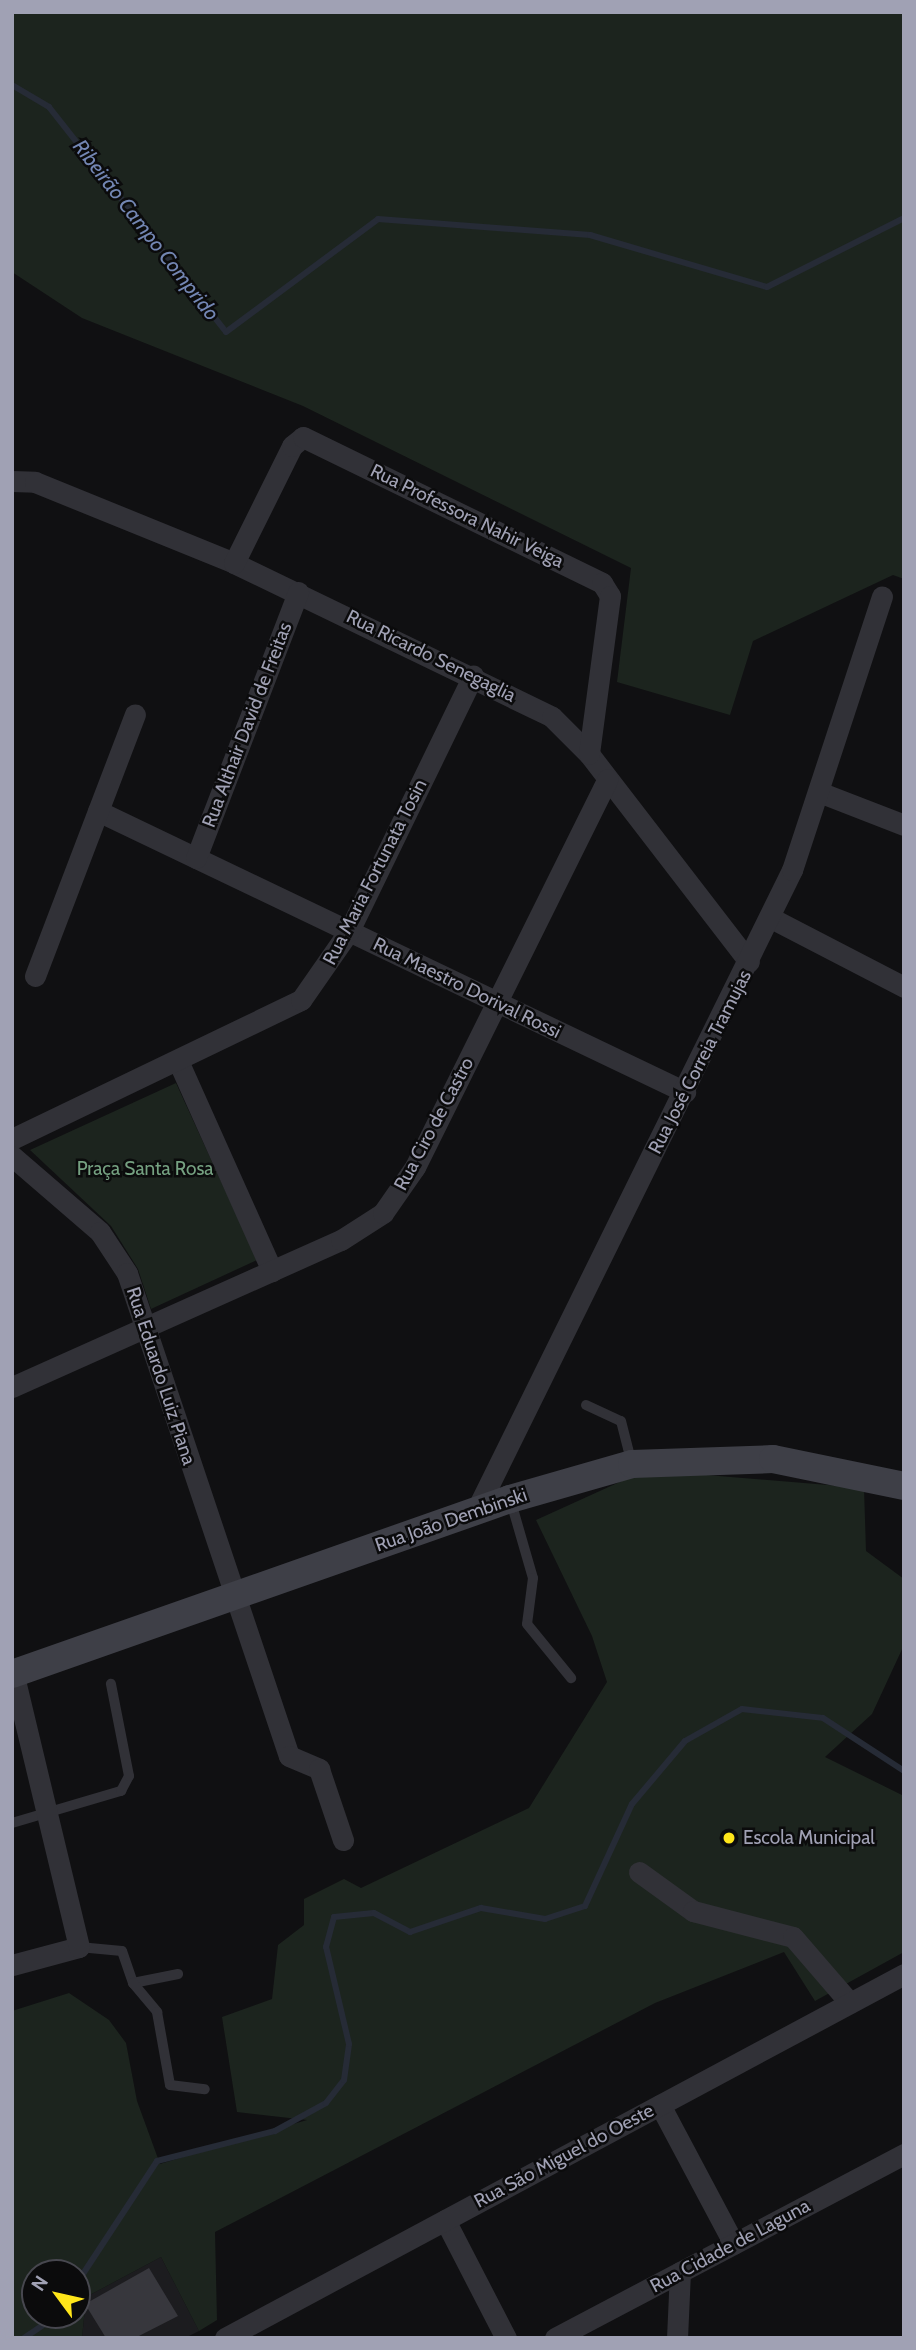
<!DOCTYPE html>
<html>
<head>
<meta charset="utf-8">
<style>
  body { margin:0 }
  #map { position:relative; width:916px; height:2350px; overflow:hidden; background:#101012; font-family:Cabin,sans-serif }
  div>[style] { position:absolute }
  .built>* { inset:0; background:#1c1c1f }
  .green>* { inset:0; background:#1c241e }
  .stream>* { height:6px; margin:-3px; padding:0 3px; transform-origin:3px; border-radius:3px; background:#262b36 }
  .building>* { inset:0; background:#37373d }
  .service>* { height:10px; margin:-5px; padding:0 5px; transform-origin:5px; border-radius:5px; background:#313137 }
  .minor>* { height:21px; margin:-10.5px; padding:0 10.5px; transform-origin:10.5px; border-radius:10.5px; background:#313137 }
  .secondary>* { height:28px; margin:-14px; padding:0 14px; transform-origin:14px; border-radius:14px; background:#3e3f47 }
  .dots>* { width:19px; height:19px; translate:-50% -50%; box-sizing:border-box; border:4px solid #0b0b0c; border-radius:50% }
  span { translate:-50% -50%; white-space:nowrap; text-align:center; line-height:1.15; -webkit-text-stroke:5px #0b0b0c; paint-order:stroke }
  .street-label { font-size:19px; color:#a0a1b4 }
  .park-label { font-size:19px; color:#75a181 }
  .poi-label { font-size:19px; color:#a0a1b4 }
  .left { translate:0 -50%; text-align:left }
  .water-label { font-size:21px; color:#7386b3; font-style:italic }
  .frame { position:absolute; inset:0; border:14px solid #a0a1b4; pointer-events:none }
  .north { position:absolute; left:21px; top:2259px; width:70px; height:70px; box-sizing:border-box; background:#0b0b0c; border:2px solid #47474f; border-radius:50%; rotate:303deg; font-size:19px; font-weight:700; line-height:28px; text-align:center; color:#a0a1b4 }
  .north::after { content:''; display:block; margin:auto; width:24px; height:32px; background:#ffe61a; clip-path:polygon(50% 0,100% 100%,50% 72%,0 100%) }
</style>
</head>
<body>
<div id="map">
  <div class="built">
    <i style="clip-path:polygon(161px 2257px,199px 2331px,185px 2338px,82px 2338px,86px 2297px)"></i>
  </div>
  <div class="green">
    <i style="clip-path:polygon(12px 12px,904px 12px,904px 579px,893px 575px,753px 641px,730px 715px,617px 682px,631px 568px,303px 406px,82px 318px,12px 272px)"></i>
    <i style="clip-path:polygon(176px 1083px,257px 1260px,151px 1309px,138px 1269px,111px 1226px,30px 1150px)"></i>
    <i style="clip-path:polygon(evenodd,646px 1470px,864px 1488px,866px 1551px,904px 1579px,904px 1645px,872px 1714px,825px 1757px,904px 1796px,904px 1952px,815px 2001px,784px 1952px,655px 2003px,215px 2232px,217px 2320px,199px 2331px,161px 2257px,86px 2297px,82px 2338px,12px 2338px,12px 2011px,69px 1993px,109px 2020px,126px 2043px,137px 2101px,160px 2164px,307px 2120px,237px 2112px,222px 2017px,272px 1999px,278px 1945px,304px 1925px,304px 1899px,344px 1879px,361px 1888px,529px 1808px,607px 1682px,592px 1636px,536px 1520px,646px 1470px,35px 2273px,77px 2273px,77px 2315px,35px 2315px,35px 2273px)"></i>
  </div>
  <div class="stream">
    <i style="left:12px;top:85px;width:43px;rotate:30.7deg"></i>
    <i style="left:49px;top:107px;width:286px;rotate:51.8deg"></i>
    <i style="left:226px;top:332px;width:189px;rotate:-36.6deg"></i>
    <i style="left:378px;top:219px;width:213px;rotate:4.3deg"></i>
    <i style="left:590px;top:235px;width:184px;rotate:16.4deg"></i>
    <i style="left:767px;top:287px;width:153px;rotate:-26.7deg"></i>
    <i style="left:77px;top:2283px;width:146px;rotate:-56.7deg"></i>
    <i style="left:157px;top:2161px;width:122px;rotate:-14.3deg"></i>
    <i style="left:275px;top:2131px;width:58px;rotate:-28.8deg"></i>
    <i style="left:326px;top:2103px;width:29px;rotate:-52deg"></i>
    <i style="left:344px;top:2080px;width:36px;rotate:-82deg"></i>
    <i style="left:349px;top:2044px;width:100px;rotate:-103.3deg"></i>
    <i style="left:326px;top:1947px;width:31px;rotate:-75deg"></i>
    <i style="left:334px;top:1917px;width:40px;rotate:-5.7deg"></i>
    <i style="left:374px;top:1913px;width:41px;rotate:27.8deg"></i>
    <i style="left:410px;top:1932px;width:75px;rotate:-18.7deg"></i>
    <i style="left:481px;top:1908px;width:65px;rotate:9.8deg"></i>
    <i style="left:545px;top:1919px;width:42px;rotate:-18deg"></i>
    <i style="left:585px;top:1906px;width:112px;rotate:-65.3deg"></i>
    <i style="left:632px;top:1804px;width:82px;rotate:-49.9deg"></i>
    <i style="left:685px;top:1741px;width:65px;rotate:-29.3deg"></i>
    <i style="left:742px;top:1709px;width:81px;rotate:6.3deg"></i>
    <i style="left:823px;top:1718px;width:97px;rotate:33.2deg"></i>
    <i style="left:24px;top:2338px;width:41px;rotate:-34.1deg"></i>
  </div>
  <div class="building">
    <i style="clip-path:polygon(149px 2268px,178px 2316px,135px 2338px,106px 2338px,85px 2304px)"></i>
  </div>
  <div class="service">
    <i style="left:586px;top:1405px;width:38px;rotate:25deg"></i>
    <i style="left:621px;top:1421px;width:44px;rotate:75.7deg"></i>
    <i style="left:511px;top:1502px;width:79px;rotate:73.9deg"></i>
    <i style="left:533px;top:1578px;width:46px;rotate:97.4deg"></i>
    <i style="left:527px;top:1624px;width:70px;rotate:50.8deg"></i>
    <i style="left:12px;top:1823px;width:114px;rotate:-16.4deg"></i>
    <i style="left:121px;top:1791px;width:17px;rotate:-62deg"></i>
    <i style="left:129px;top:1776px;width:94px;rotate:-101.1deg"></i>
    <i style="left:79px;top:1947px;width:43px;rotate:5.3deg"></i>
    <i style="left:122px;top:1951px;width:34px;rotate:71deg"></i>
    <i style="left:133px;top:1983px;width:46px;rotate:-11.3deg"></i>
    <i style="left:133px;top:1983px;width:38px;rotate:50deg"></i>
    <i style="left:157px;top:2012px;width:74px;rotate:79.9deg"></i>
    <i style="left:170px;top:2085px;width:35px;rotate:7deg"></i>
  </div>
  <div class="minor">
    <i style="left:12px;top:481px;width:23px;rotate:2deg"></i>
    <i style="left:35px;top:482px;width:215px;rotate:22.1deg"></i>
    <i style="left:234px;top:563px;width:353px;rotate:25.8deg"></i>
    <i style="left:552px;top:717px;width:52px;rotate:45deg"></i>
    <i style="left:589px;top:754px;width:262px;rotate:52.4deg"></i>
    <i style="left:234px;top:563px;width:131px;rotate:-63.6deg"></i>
    <i style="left:292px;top:446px;width:14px;rotate:-39deg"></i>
    <i style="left:303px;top:437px;width:333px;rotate:26deg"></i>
    <i style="left:602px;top:583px;width:15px;rotate:58deg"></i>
    <i style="left:610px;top:596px;width:159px;rotate:97.6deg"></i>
    <i style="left:819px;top:792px;width:91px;rotate:21.2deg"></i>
    <i style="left:98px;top:811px;width:651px;rotate:25.58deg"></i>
    <i style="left:196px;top:858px;width:285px;rotate:-69deg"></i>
    <i style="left:771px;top:918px;width:150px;rotate:27.4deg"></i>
    <i style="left:35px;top:976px;width:280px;rotate:-69.1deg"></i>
    <i style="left:179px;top:1063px;width:228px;rotate:65.9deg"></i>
    <i style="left:12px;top:1139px;width:321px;rotate:-25.7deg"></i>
    <i style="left:301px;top:1000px;width:84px;rotate:-55.2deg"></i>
    <i style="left:349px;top:931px;width:284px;rotate:-64.1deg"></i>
    <i style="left:12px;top:1156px;width:116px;rotate:40.8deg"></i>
    <i style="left:100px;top:1232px;width:49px;rotate:56.6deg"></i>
    <i style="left:127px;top:1273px;width:509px;rotate:71.46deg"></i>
    <i style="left:289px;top:1756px;width:33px;rotate:23deg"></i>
    <i style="left:319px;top:1769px;width:75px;rotate:71.3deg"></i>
    <i style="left:12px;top:1387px;width:360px;rotate:-24.1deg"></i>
    <i style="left:341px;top:1240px;width:50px;rotate:-32.7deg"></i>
    <i style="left:383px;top:1213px;width:56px;rotate:-55.2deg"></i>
    <i style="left:415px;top:1167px;width:433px;rotate:-63.6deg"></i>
    <i style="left:476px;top:1511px;width:715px;rotate:-63.76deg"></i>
    <i style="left:792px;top:870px;width:288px;rotate:-71.8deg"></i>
    <i style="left:639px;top:1872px;width:67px;rotate:35.8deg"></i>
    <i style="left:693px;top:1911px;width:103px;rotate:14.6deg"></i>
    <i style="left:793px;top:1937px;width:87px;rotate:49.2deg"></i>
    <i style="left:12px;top:1965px;width:69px;rotate:-15deg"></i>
    <i style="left:79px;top:1947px;width:282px;rotate:-103.5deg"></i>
    <i style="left:660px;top:2105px;width:157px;rotate:62deg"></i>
    <i style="left:445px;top:2220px;width:133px;rotate:62.7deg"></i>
    <i style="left:225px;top:2338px;width:770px;rotate:-28.19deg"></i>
    <i style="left:555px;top:2338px;width:395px;rotate:-27.8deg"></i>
    <i style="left:677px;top:2338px;width:66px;rotate:-87.4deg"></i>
  </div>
  <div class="secondary">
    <i style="left:12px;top:1674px;width:528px;rotate:-19.36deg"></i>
    <i style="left:510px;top:1499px;width:127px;rotate:-16deg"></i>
    <i style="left:632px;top:1464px;width:141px;rotate:-2deg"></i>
    <i style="left:773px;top:1459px;width:134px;rotate:11.6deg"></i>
  </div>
  <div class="dots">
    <i style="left:729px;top:1838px;background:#ffe61a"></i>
  </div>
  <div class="street-label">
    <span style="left:467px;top:516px;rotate:26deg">Rua Professora Nahir Veiga</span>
    <span style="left:431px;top:656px;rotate:26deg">Rua Ricardo Senegaglia</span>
    <span style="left:247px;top:725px;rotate:-69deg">Rua Althair David de Freitas</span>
    <span style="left:375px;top:872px;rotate:-63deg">Rua Maria Fortunata Tosin</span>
    <span style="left:467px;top:988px;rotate:26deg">Rua Maestro Dorival Rossi</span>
    <span style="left:700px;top:1062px;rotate:-63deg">Rua José Correia Tramujas</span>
    <span style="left:434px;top:1124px;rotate:-62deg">Rua Ciro de Castro</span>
    <span style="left:161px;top:1376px;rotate:72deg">Rua Eduardo Luiz Piana</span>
    <span style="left:451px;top:1520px;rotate:-19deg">Rua João Dembinski</span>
    <span style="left:564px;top:2156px;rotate:-28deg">Rua São Miguel do Oeste</span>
    <span style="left:730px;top:2246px;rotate:-28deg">Rua Cidade de Laguna</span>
  </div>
  <div class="park-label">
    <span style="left:145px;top:1169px">Praça Santa Rosa</span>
  </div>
  <div class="poi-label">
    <span class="left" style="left:743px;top:1838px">Escola Municipal</span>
  </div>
  <div class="water-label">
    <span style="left:146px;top:230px;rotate:52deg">Ribeirão Campo Comprido</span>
  </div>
  <div class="frame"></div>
  <div class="north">N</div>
</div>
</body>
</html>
